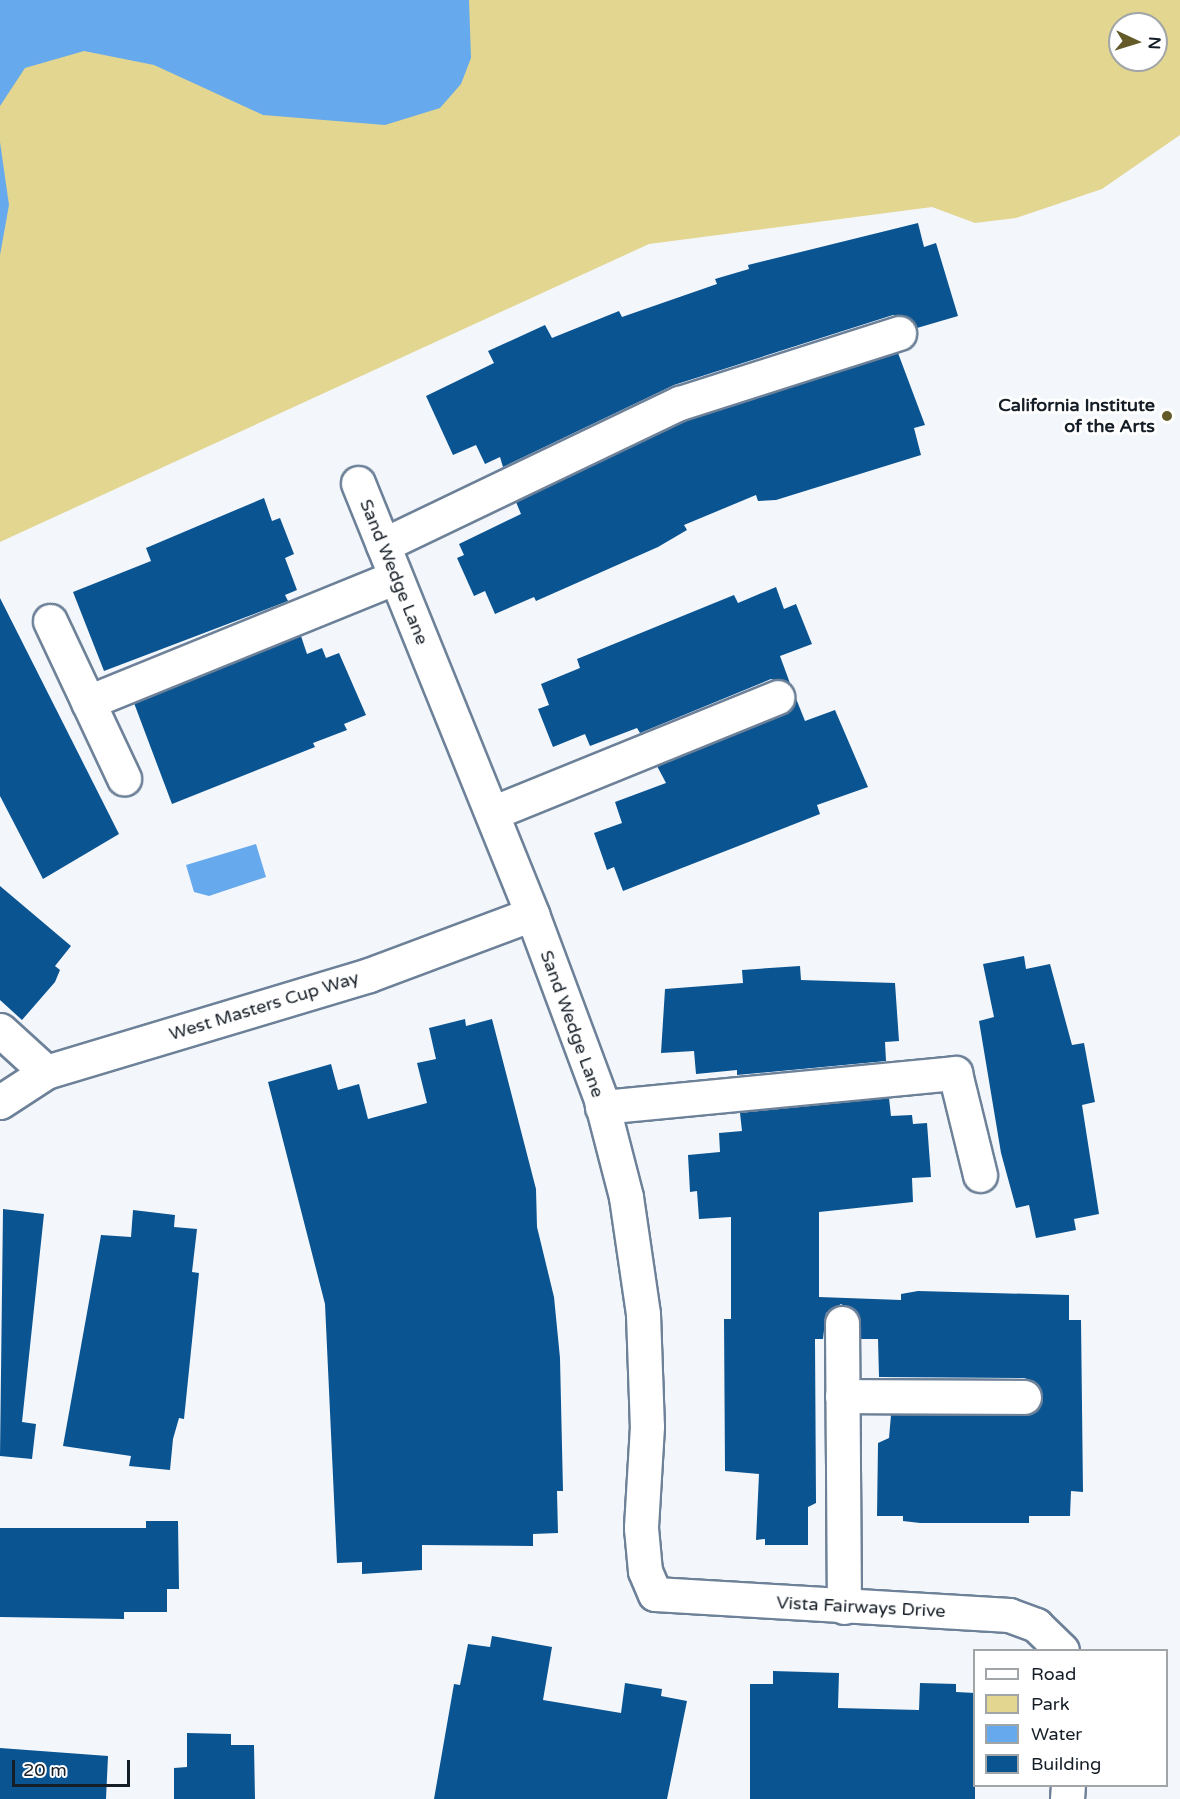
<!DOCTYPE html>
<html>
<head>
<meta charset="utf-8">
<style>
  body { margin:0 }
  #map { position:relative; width:1180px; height:1799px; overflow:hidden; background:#f3f7fc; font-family:"Varela Round",sans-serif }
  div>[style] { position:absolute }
  .green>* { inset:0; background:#e2d690 }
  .water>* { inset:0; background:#67a9ed }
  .building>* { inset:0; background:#0a5492 }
  .roads { filter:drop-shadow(2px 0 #6d8198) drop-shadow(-2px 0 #6d8198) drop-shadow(0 2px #6d8198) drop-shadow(0 -2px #6d8198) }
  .minor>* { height:33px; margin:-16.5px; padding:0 16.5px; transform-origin:16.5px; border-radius:16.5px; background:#fff }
  .dots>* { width:16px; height:16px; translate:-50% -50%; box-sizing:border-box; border:3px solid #fff; border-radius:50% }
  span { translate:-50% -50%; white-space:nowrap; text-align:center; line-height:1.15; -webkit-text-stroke:6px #fff; paint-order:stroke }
  .poi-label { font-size:18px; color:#151d26; font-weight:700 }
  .right { translate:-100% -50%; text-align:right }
  .street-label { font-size:18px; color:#151d26 }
  .legend { position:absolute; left:973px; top:1649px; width:195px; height:138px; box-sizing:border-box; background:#fff; border:2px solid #a1a5a8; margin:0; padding:8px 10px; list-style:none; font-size:18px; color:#151d26 }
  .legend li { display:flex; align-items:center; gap:12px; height:30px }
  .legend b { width:30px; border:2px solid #a1a5a8 }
  .north { position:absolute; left:1108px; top:12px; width:60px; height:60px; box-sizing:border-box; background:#fff; border:2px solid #a1a5a8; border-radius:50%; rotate:94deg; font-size:16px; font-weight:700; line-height:24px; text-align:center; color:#151d26 }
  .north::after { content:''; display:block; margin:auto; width:21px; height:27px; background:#635a27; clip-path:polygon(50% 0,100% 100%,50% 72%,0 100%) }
  .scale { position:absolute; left:12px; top:1760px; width:118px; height:27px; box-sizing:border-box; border:3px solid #151d26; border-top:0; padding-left:8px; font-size:18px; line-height:21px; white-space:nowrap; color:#151d26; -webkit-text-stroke:4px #fff; paint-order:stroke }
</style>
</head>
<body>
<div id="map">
  <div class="green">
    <i style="clip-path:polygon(evenodd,0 0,1180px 0,1180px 135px,1102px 189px,1016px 218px,975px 223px,932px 207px,649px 244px,0 542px,0 0,1120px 24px,1156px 24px,1156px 60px,1120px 60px,1120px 24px)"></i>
  </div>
  <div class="water">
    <i style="clip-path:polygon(0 0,469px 0,471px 58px,461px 84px,440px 108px,385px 125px,263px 115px,154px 65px,84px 51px,25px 68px,0 106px)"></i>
    <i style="clip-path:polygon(0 142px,9px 205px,0 255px)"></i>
    <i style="clip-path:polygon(256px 844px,266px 877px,209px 896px,194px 892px,186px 865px)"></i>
  </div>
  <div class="building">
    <i style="clip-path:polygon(918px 223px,924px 247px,936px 243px,958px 316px,917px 328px,911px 319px,893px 315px,674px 385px,503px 467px,500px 457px,485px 464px,476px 445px,453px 455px,426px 396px,494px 363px,488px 351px,545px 325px,552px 338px,619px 311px,622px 317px,717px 284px,715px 279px,749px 269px,748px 265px)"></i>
    <i style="clip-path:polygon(898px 353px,925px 425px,914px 428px,921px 455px,776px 500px,758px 501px,756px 495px,684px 525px,687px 530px,658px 547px,536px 601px,534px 597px,495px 614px,485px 591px,474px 596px,457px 558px,464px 555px,459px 544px,521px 514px,516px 502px,687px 420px)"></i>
    <i style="clip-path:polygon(264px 498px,272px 521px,280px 518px,294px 554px,285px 558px,297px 590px,285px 595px,288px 601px,104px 671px,73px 592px,151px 561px,146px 548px)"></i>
    <i style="clip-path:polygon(776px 587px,784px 609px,796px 604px,812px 644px,780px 656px,791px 686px,771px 679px,640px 733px,637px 728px,590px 746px,585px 734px,553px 747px,538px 709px,549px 705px,541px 684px,580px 668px,577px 659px,734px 595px,738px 603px)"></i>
    <i style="clip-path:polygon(0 598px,119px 834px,43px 879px,0 796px)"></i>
    <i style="clip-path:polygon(301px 636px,307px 654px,322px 648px,326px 658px,339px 653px,366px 715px,344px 724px,347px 730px,313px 743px,315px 747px,172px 804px,134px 703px)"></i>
    <i style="clip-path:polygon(795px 696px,805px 721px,835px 710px,868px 787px,817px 805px,820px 814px,623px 891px,614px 867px,607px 870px,594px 833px,622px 823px,615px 802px,666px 783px,657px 766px,785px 714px)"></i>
    <i style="clip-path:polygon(0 886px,71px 946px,55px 966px,60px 970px,55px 982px,22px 1020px,0 1000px)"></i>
    <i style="clip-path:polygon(1024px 956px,1026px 969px,1050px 964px,1072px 1045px,1084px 1043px,1095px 1102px,1082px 1105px,1099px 1214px,1074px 1219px,1076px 1230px,1036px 1238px,1029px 1205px,1016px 1208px,1001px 1153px,979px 1021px,994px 1017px,983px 964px)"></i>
    <i style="clip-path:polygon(800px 966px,801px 980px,895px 983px,899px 1041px,885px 1042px,886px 1061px,737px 1075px,737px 1070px,696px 1074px,694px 1051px,661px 1053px,665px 989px,743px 983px,742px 970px)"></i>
    <i style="clip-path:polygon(465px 1019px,466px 1026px,492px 1019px,536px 1189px,537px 1227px,554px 1297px,560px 1358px,563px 1491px,557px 1491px,558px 1533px,533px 1534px,533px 1546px,422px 1545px,422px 1570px,362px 1574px,362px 1562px,337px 1563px,325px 1304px,268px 1082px,331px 1064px,338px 1090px,359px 1084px,368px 1119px,427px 1103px,417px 1063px,436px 1059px,429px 1028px)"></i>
    <i style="clip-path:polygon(889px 1098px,891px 1116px,912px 1115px,913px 1124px,927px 1123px,931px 1177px,912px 1178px,913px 1202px,819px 1212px,819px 1297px,901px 1300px,901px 1294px,918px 1291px,1069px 1295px,1069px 1320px,1081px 1320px,1083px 1492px,1071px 1491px,1070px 1516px,1029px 1516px,1029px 1523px,920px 1523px,903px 1521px,903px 1516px,877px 1516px,878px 1443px,889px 1438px,891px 1415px,1024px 1416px,1040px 1407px,1043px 1397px,1034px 1381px,1024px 1378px,879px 1377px,878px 1339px,861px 1339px,858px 1314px,841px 1304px,826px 1313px,823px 1339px,815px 1339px,816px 1503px,808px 1507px,808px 1545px,765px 1545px,765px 1539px,756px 1540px,759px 1474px,725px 1471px,724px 1319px,731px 1319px,731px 1217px,699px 1219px,697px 1191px,690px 1192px,688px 1155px,720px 1152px,719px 1133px,742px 1131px,740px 1113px)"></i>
    <i style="clip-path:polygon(3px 1209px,44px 1214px,22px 1422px,36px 1424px,32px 1459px,0 1456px)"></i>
    <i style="clip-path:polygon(133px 1210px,175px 1215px,174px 1227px,197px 1229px,192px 1272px,199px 1273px,184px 1419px,179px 1418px,173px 1439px,170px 1470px,129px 1466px,131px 1456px,63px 1446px,101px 1235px,131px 1237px)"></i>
    <i style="clip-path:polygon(146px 1521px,178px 1521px,179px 1589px,167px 1589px,167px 1612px,124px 1612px,124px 1619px,0 1617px,0 1528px,146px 1528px)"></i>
    <i style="clip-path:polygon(492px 1636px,552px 1647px,543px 1700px,621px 1713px,625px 1683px,662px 1689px,661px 1696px,687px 1701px,667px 1799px,434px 1799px,454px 1684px,460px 1685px,468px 1644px,490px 1647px)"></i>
    <i style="clip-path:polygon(773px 1671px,839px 1673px,838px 1708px,919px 1710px,920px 1683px,956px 1684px,956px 1692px,975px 1693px,975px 1799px,750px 1799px,750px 1684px,773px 1684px)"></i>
    <i style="clip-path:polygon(187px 1733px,231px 1734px,231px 1745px,254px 1745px,255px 1799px,174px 1799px,174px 1768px,187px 1767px)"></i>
    <i style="clip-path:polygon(0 1748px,108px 1756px,106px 1799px,0 1799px)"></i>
  </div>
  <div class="roads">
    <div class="minor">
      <i style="left:358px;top:483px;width:465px;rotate:68deg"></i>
      <i style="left:532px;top:914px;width:198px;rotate:69.6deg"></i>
      <i style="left:601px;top:1100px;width:100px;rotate:75.5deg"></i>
      <i style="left:626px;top:1197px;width:118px;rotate:81.7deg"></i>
      <i style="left:643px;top:1314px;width:112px;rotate:88deg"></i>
      <i style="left:647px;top:1426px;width:102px;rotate:93.4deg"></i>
      <i style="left:641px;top:1528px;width:43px;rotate:84.7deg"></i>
      <i style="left:645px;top:1571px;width:25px;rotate:67deg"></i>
      <i style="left:655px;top:1594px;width:355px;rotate:3.4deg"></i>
      <i style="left:1009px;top:1615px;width:29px;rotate:20deg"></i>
      <i style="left:1036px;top:1625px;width:36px;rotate:44deg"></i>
      <i style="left:383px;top:545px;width:329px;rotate:-25.6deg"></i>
      <i style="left:680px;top:403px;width:230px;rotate:-17.7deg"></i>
      <i style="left:50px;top:621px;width:174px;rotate:64.8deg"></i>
      <i style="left:88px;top:702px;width:332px;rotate:-22.1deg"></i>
      <i style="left:492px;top:813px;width:308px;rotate:-22.1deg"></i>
      <i style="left:0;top:1030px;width:62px;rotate:42.4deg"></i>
      <i style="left:0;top:1102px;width:55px;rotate:-33.1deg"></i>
      <i style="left:46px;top:1072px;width:337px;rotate:-16.7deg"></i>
      <i style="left:369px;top:975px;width:174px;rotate:-20.5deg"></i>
      <i style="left:602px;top:1107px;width:355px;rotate:-5.5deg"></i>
      <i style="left:955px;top:1073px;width:105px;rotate:76.2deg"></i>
      <i style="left:842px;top:1323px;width:284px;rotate:89.6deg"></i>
      <i style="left:842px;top:1396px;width:182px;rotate:0.3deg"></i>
      <i style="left:1067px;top:1799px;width:13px;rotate:-86deg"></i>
    </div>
  </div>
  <div class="dots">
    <i style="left:1167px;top:416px;background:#635a27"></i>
  </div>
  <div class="poi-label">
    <span class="right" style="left:1155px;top:416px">California Institute<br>of the Arts</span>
  </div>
  <div class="street-label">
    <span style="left:394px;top:572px;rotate:68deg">Sand Wedge Lane</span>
    <span style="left:264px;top:1006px;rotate:-17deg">West Masters Cup Way</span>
    <span style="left:572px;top:1024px;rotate:70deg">Sand Wedge Lane</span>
    <span style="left:861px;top:1607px;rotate:3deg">Vista Fairways Drive</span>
  </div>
  <ul class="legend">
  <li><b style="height:8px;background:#fff"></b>Road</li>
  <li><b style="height:16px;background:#e2d690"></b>Park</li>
  <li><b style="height:16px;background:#67a9ed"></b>Water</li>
  <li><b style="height:16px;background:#0a5492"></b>Building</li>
  </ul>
  <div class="north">N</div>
  <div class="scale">20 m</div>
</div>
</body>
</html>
